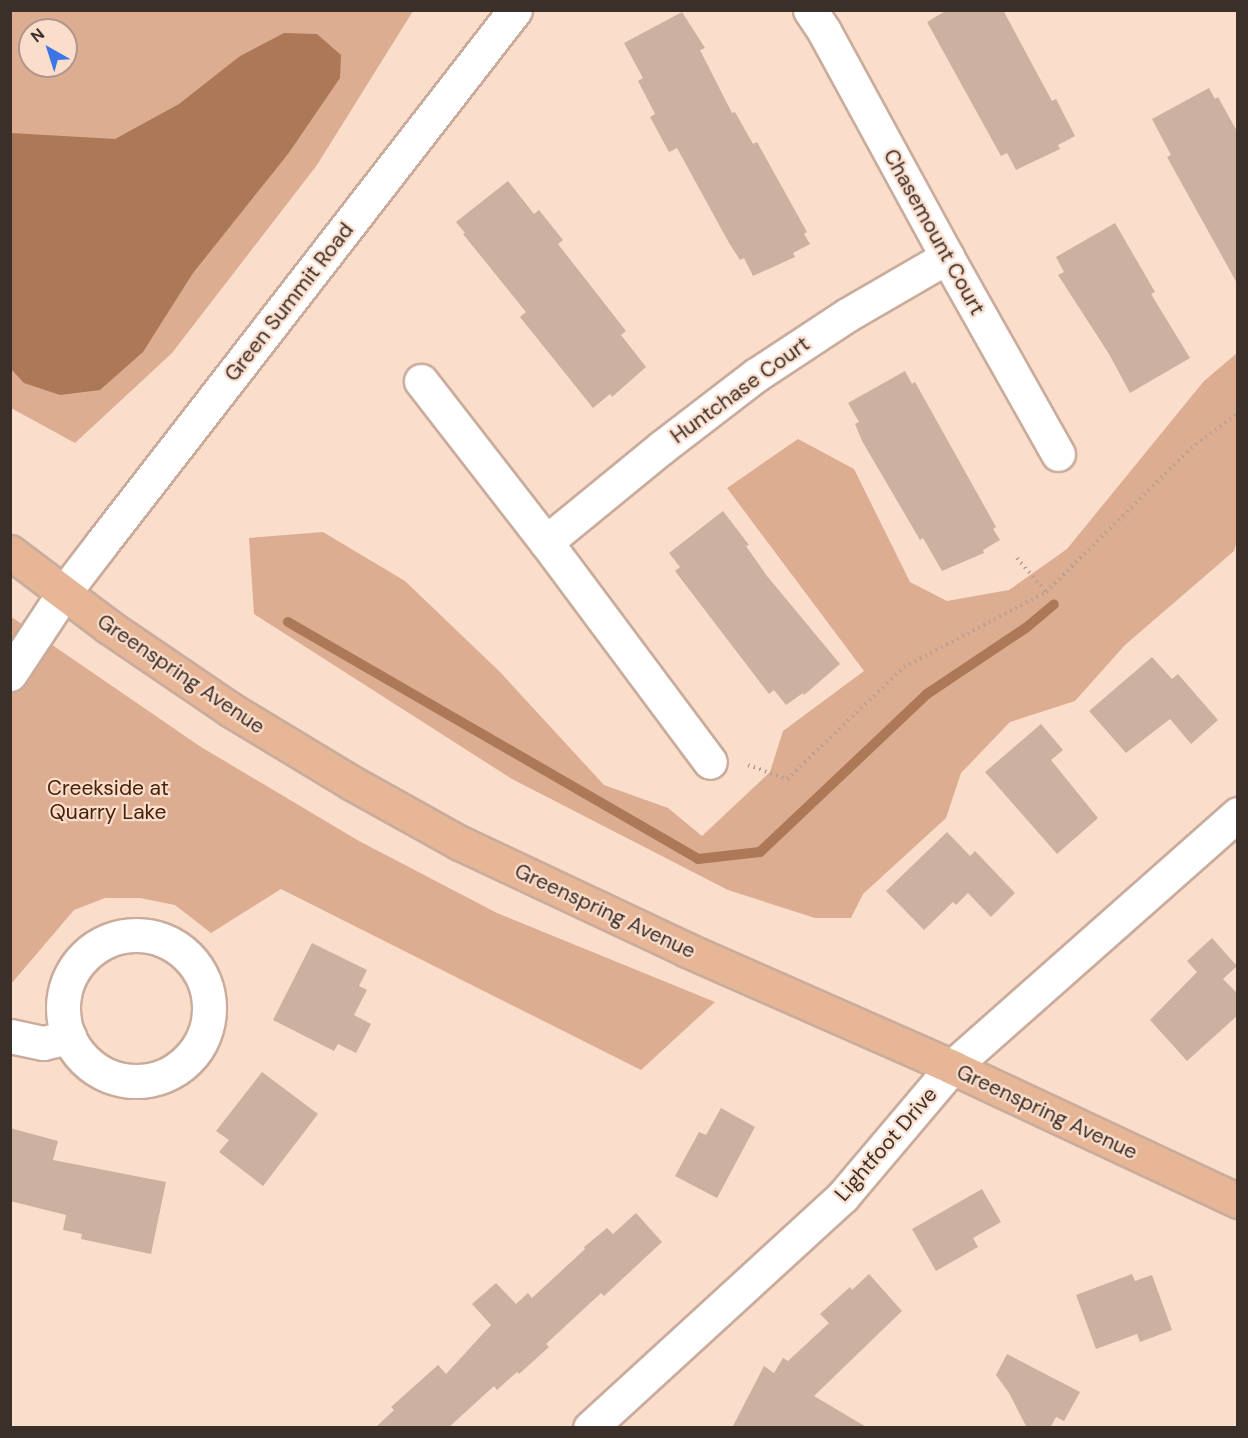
<!DOCTYPE html>
<html>
<head>
<meta charset="utf-8">
<style>
  body { margin:0 }
  #map { position:relative; width:1248px; height:1438px; overflow:hidden; background:#faddcb; font-family:"DM Sans",sans-serif }
  div>[style] { position:absolute }
  .green>* { inset:0; background:#dcad91 }
  .water>* { inset:0; background:#ac7858 }
  .stream>* { height:10px; margin:-5px; padding:0 5px; transform-origin:5px; border-radius:5px; background:#ac7858 }
  .building>* { inset:0; background:#cdb1a0 }
  .path>* { height:4px; margin-top:-2px; transform-origin:0; background:repeating-linear-gradient(90deg,#b7a092 0 1.5px,transparent 0 6px) }
  .roads { filter:drop-shadow(2px 0 #c9ac9c) drop-shadow(-2px 0 #c9ac9c) drop-shadow(0 2px #c9ac9c) drop-shadow(0 -2px #c9ac9c) }
  .minor>* { height:33px; margin:-16.5px; padding:0 16.5px; transform-origin:16.5px; border-radius:16.5px; background:#fff }
  .minor>.ring { margin:-16.5px; padding:0; box-sizing:content-box; background:none; border:33px solid #fff; border-radius:50% }
  .major>* { height:33px; margin:-16.5px; padding:0 16.5px; transform-origin:16.5px; border-radius:16.5px; background:#e7b697 }
  span { translate:-50% -50%; white-space:nowrap; text-align:center; line-height:1.15; -webkit-text-stroke:4.5px #faddcb; paint-order:stroke }
  .street-label { font-size:21px; color:#3b2f29 }
  .park-label { font-size:21px; color:#452108 }
  .frame { position:absolute; inset:0; border:12px solid #3b2f29; pointer-events:none }
  .north { position:absolute; left:18px; top:18px; width:60px; height:60px; box-sizing:border-box; background:#faddcb; border:2px solid #ae978a; border-radius:50%; rotate:321deg; font-size:16px; font-weight:700; line-height:24px; text-align:center; color:#3b2f29 }
  .north::after { content:''; display:block; margin:auto; width:21px; height:27px; background:#3c75e5; clip-path:polygon(50% 0,100% 100%,50% 72%,0 100%) }
</style>
</head>
<body>
<div id="map">
  <div class="green">
    <i style="clip-path:polygon(evenodd,10px 11px,413px 11px,317px 165px,172px 353px,75px 443px,11px 408px,10px 11px,30px 30px,66px 30px,66px 66px,30px 66px,30px 30px)"></i>
    <i style="clip-path:polygon(1237px 353px,1238px 537px,1234px 551px,1125px 645px,1075px 701px,1010px 722px,961px 773px,946px 818px,863px 894px,851px 918px,815px 918px,728px 890px,512px 779px,254px 614px,249px 538px,323px 532px,405px 581px,500px 672px,604px 785px,668px 808px,702px 836px,770px 772px,783px 731px,864px 671px,727px 488px,798px 439px,854px 469px,910px 582px,947px 601px,1009px 590px,1067px 549px,1204px 381px)"></i>
    <i style="clip-path:polygon(10px 616px,201px 747px,359px 841px,497px 913px,715px 1002px,641px 1070px,281px 889px,211px 933px,175px 905px,140px 898px,105px 898px,74px 910px,11px 984px)"></i>
  </div>
  <div class="water">
    <i style="clip-path:polygon(284px 33px,317px 34px,341px 55px,340px 78px,288px 154px,193px 273px,143px 352px,100px 390px,60px 395px,24px 383px,11px 369px,11px 133px,115px 139px,179px 104px,240px 56px)"></i>
  </div>
  <div class="stream">
    <i style="left:288px;top:622px;width:474px;rotate:30deg"></i>
    <i style="left:698px;top:859px;width:62px;rotate:-6.4deg"></i>
    <i style="left:760px;top:852px;width:230px;rotate:-43.4deg"></i>
    <i style="left:927px;top:694px;width:120px;rotate:-33.8deg"></i>
    <i style="left:1027px;top:627px;width:35px;rotate:-40deg"></i>
  </div>
  <div class="building">
    <i style="clip-path:polygon(947px 10px,1003px 10px,1052px 101px,1056px 99px,1075px 136px,1058px 145px,1060px 149px,1016px 170px,1007px 153px,1001px 156px,927px 22px)"></i>
    <i style="clip-path:polygon(682px 12px,705px 48px,700px 50px,732px 113px,735px 112px,753px 144px,757px 142px,807px 232px,804px 234px,810px 244px,793px 253px,795px 257px,753px 276px,744px 258px,740px 260px,729px 243px,677px 148px,669px 152px,650px 117px,655px 114px,638px 81px,643px 78px,624px 43px)"></i>
    <i style="clip-path:polygon(1209px 88px,1215px 99px,1218px 97px,1238px 133px,1238px 285px,1167px 157px,1171px 155px,1152px 119px)"></i>
    <i style="clip-path:polygon(508px 181px,534px 214px,539px 210px,563px 240px,558px 244px,626px 331px,621px 335px,646px 367px,612px 397px,610px 394px,593px 408px,520px 317px,526px 312px,463px 234px,465px 233px,456px 222px)"></i>
    <i style="clip-path:polygon(1115px 223px,1155px 292px,1151px 294px,1190px 358px,1130px 393px,1109px 354px,1058px 275px,1064px 272px,1056px 257px)"></i>
    <i style="clip-path:polygon(905px 371px,912px 384px,915px 382px,996px 527px,993px 529px,1000px 540px,983px 550px,984px 553px,942px 571px,923px 538px,920px 540px,862px 441px,855px 424px,859px 422px,848px 403px)"></i>
    <i style="clip-path:polygon(723px 511px,749px 545px,746px 546px,767px 576px,840px 664px,804px 695px,803px 693px,786px 705px,774px 690px,769px 694px,675px 571px,680px 567px,669px 553px)"></i>
    <i style="clip-path:polygon(1152px 657px,1172px 679px,1178px 674px,1218px 720px,1191px 744px,1170px 719px,1126px 753px,1089px 711px)"></i>
    <i style="clip-path:polygon(1041px 724px,1063px 750px,1051px 760px,1098px 818px,1057px 854px,985px 772px)"></i>
    <i style="clip-path:polygon(947px 832px,970px 856px,975px 851px,1015px 893px,991px 917px,968px 893px,956px 905px,953px 902px,924px 930px,886px 891px)"></i>
    <i style="clip-path:polygon(1212px 938px,1237px 966px,1223px 979px,1238px 994px,1238px 1015px,1187px 1061px,1150px 1020px,1197px 972px,1187px 961px)"></i>
    <i style="clip-path:polygon(312px 943px,367px 970px,359px 986px,367px 990px,354px 1015px,371px 1024px,356px 1053px,338px 1044px,334px 1051px,273px 1020px)"></i>
    <i style="clip-path:polygon(262px 1072px,318px 1114px,263px 1186px,219px 1152px,229px 1140px,216px 1131px)"></i>
    <i style="clip-path:polygon(721px 1108px,755px 1127px,717px 1198px,675px 1176px,699px 1132px,706px 1135px)"></i>
    <i style="clip-path:polygon(10px 1128px,58px 1141px,53px 1160px,166px 1182px,151px 1254px,81px 1239px,82px 1234px,63px 1230px,66px 1215px,10px 1201px)"></i>
    <i style="clip-path:polygon(982px 1189px,1001px 1222px,973px 1238px,978px 1247px,936px 1271px,912px 1229px)"></i>
    <i style="clip-path:polygon(636px 1213px,662px 1242px,604px 1296px,601px 1293px,546px 1344px,549px 1347px,519px 1374px,517px 1372px,497px 1390px,494px 1386px,448px 1428px,375px 1428px,394px 1410px,391px 1407px,438px 1365px,446px 1374px,491px 1325px,472px 1304px,496px 1283px,516px 1304px,528px 1293px,532px 1298px,585px 1249px,584px 1247px,607px 1228px,613px 1234px)"></i>
    <i style="clip-path:polygon(869px 1274px,902px 1311px,814px 1396px,868px 1428px,732px 1428px,764px 1366px,774px 1373px,783px 1358px,788px 1361px,829px 1323px,820px 1314px,850px 1287px,852px 1290px)"></i>
    <i style="clip-path:polygon(1132px 1274px,1135px 1281px,1152px 1275px,1172px 1330px,1140px 1342px,1137px 1334px,1096px 1349px,1076px 1295px)"></i>
    <i style="clip-path:polygon(1007px 1354px,1080px 1392px,1064px 1421px,1056px 1417px,1050px 1428px,1027px 1428px,1009px 1393px,996px 1375px)"></i>
  </div>
  <div class="path">
    <i style="left:1017px;top:558px;width:45px;rotate:49.5deg"></i>
    <i style="left:748px;top:765px;width:41px;rotate:19.7deg"></i>
    <i style="left:787px;top:779px;width:162px;rotate:-43.7deg"></i>
    <i style="left:904px;top:667px;width:161px;rotate:-27.8deg"></i>
    <i style="left:1046px;top:592px;width:204px;rotate:-44.8deg"></i>
    <i style="left:1191px;top:448px;width:59px;rotate:-36.7deg"></i>
  </div>
  <div class="roads">
    <div class="minor">
      <i style="left:810px;top:10px;width:25px;rotate:56deg"></i>
      <i style="left:824px;top:31px;width:257px;rotate:61.4deg"></i>
      <i style="left:947px;top:257px;width:226px;rotate:60.6deg"></i>
      <i style="left:421px;top:381px;width:204px;rotate:52.2deg"></i>
      <i style="left:546px;top:542px;width:274px;rotate:53.3deg"></i>
      <i style="left:546px;top:542px;width:150px;rotate:-39.3deg"></i>
      <i style="left:662px;top:447px;width:118px;rotate:-37.5deg"></i>
      <i style="left:756px;top:375px;width:109px;rotate:-33.4deg"></i>
      <i style="left:847px;top:315px;width:116px;rotate:-30.1deg"></i>
      <i style="left:10px;top:674px;width:96px;rotate:-56.5deg"></i>
      <i style="left:63px;top:594px;width:64px;rotate:-52.6deg"></i>
      <i style="left:102px;top:543px;width:674px;rotate:-52.23deg"></i>
      <i class="ring" style="left:63px;top:935px;width:113px;height:113px"></i>
      <i style="left:10px;top:1036px;width:34px;rotate:12deg"></i>
      <i style="left:43px;top:1043px;width:27px;rotate:-13deg"></i>
      <i style="left:590px;top:1428px;width:343px;rotate:-42.5deg"></i>
      <i style="left:843px;top:1196px;width:169px;rotate:-49.8deg"></i>
      <i style="left:952px;top:1067px;width:382px;rotate:-41.5deg"></i>
    </div>
    <div class="major">
      <i style="left:10px;top:552px;width:124px;rotate:37.1deg"></i>
      <i style="left:109px;top:627px;width:148px;rotate:34.2deg"></i>
      <i style="left:231px;top:710px;width:141px;rotate:31.1deg"></i>
      <i style="left:352px;top:783px;width:124px;rotate:29.1deg"></i>
      <i style="left:460px;top:843px;width:251px;rotate:25.2deg"></i>
      <i style="left:687px;top:950px;width:290px;rotate:23.8deg"></i>
      <i style="left:952px;top:1067px;width:316px;rotate:25.1deg"></i>
    </div>
  </div>
  <div class="street-label">
    <span style="left:934px;top:232px;rotate:61deg">Chasemount Court</span>
    <span style="left:289px;top:302px;rotate:-52deg">Green Summit Road</span>
    <span style="left:740px;top:390px;rotate:-36deg">Huntchase Court</span>
    <span style="left:181px;top:674px;rotate:34deg">Greenspring Avenue</span>
    <span style="left:605px;top:911px;rotate:25deg">Greenspring Avenue</span>
    <span style="left:1047px;top:1112px;rotate:25deg">Greenspring Avenue</span>
    <span style="left:886px;top:1144px;rotate:-49deg">Lightfoot Drive</span>
  </div>
  <div class="park-label">
    <span style="left:108px;top:800px">Creekside at<br>Quarry Lake</span>
  </div>
  <div class="frame"></div>
  <div class="north">N</div>
</div>
</body>
</html>
